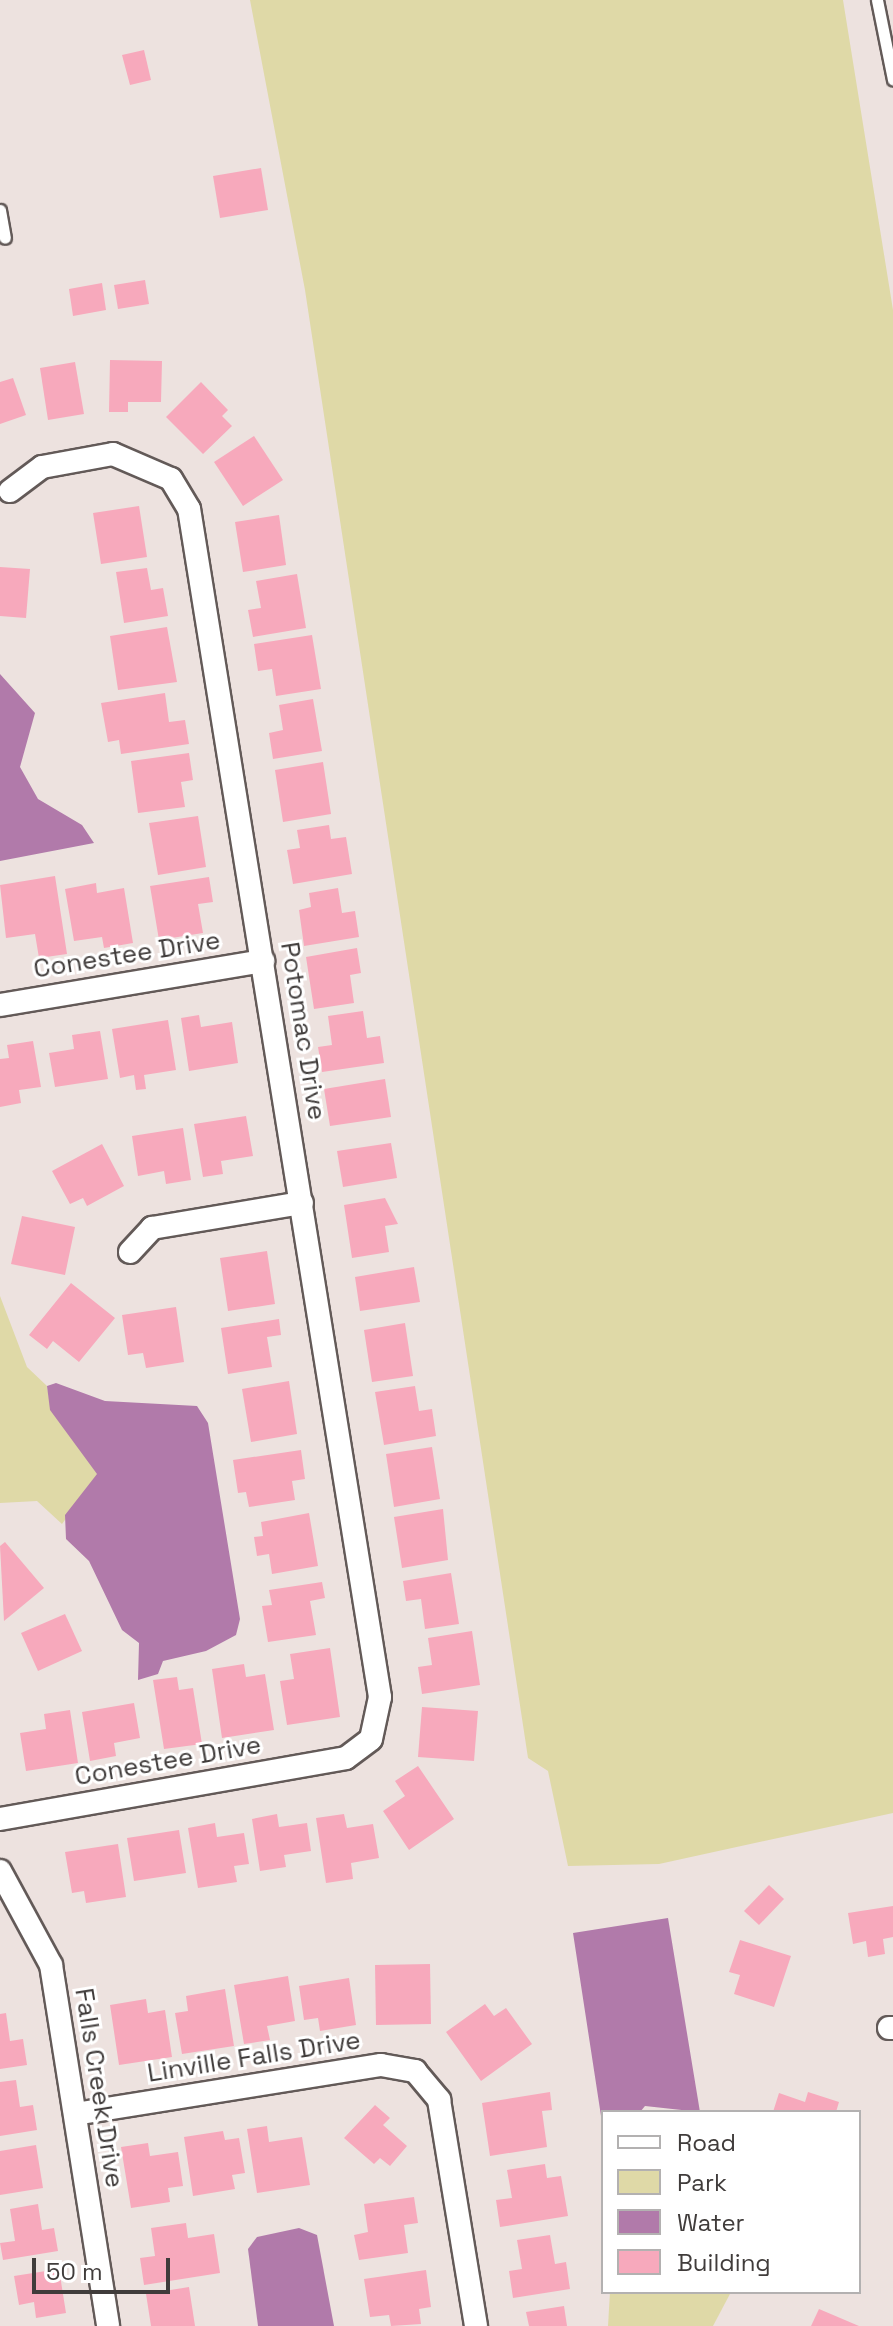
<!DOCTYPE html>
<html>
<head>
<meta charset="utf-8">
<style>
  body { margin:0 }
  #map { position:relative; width:893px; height:2326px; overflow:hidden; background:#ede2df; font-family:"Space Grotesk",sans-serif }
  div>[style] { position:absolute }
  .green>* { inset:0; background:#dfd9a7 }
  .water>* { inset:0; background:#b17aaa }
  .building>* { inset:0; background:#f7a9bc }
  .roads { filter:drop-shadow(2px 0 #635a58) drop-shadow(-2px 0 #635a58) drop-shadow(0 2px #635a58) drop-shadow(0 -2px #635a58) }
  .service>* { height:11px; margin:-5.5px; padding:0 5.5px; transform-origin:5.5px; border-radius:5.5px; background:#fff }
  .minor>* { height:22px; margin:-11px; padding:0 11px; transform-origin:11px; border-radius:11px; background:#fff }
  span { translate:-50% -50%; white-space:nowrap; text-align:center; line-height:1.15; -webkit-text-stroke:6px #fff; paint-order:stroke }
  .street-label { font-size:26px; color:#403c3b }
  .legend { position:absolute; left:601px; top:2110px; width:260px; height:184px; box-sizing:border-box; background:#fff; border:2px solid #b3b1b1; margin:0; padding:10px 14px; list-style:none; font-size:24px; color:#403c3b }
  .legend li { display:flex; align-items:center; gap:16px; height:40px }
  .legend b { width:40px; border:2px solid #b3b1b1 }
  .scale { position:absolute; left:32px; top:2258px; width:138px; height:36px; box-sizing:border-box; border:4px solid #403c3b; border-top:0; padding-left:10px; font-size:24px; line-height:28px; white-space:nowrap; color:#403c3b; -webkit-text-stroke:6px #fff; paint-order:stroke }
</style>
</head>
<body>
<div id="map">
  <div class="green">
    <i style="clip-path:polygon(250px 0,843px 0,893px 310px,893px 1813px,659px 1864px,568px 1866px,548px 1771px,528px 1758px,305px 290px)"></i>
    <i style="clip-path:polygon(0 1296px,27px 1367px,47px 1386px,51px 1410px,98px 1474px,62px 1524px,37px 1501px,0 1503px)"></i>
    <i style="clip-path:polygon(610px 2292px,731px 2292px,713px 2326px,608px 2326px)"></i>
  </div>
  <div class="water">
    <i style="clip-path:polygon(0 674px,35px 713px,20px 767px,38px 799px,82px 825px,94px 843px,0 861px)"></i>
    <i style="clip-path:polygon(56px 1383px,105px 1401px,197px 1406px,208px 1423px,240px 1619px,236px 1635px,206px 1651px,163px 1661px,158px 1674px,138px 1680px,139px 1643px,122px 1630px,89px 1561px,66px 1539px,65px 1515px,97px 1474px,50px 1410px,47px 1386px)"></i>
    <i style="clip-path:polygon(668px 1918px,700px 2112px,645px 2106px,640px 2112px,603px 2112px,603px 2129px,573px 1933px)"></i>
    <i style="clip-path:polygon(299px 2228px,317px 2235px,334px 2326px,258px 2326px,248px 2249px,257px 2237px)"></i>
  </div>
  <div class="building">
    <i style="clip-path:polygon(144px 50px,151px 80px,130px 85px,122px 55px)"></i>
    <i style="clip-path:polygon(261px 168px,268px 210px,220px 218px,213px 176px)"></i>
    <i style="clip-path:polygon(145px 280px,149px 304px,118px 309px,114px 285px)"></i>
    <i style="clip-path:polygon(102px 283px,106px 310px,73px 316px,69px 289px)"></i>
    <i style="clip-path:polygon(110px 360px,162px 361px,161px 402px,128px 402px,128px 412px,109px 412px)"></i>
    <i style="clip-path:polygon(75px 362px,84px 414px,48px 420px,40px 368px)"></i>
    <i style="clip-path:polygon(13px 378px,26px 415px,0 424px,0 382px)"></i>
    <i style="clip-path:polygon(201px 382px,228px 410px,222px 416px,232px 426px,203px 454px,166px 417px)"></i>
    <i style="clip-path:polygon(254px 436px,283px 480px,243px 506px,214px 462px)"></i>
    <i style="clip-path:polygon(139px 506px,147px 557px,101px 564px,93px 513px)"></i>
    <i style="clip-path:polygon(279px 515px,286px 565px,243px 572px,235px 522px)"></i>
    <i style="clip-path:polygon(0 567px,30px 569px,26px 618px,0 616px)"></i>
    <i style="clip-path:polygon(147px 568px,151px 590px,163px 588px,168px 616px,124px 623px,116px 572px)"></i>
    <i style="clip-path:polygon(297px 574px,306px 628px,253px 637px,248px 610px,261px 608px,256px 581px)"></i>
    <i style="clip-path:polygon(167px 627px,177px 682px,118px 690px,110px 636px)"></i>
    <i style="clip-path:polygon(312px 635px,321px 689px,276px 696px,272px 669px,258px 671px,254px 644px)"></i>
    <i style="clip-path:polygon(165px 693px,169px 722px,185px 720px,189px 744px,121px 754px,119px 740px,108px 742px,101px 703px)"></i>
    <i style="clip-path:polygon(313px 699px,322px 751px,273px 759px,269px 733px,283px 730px,279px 705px)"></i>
    <i style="clip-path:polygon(189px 753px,193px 780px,181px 782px,185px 807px,138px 813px,131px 761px)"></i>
    <i style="clip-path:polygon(323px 762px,331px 814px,283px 822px,275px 770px)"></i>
    <i style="clip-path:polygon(198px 816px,206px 867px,158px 875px,149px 823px)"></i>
    <i style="clip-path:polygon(329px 825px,331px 839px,346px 837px,352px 874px,293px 884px,287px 850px,300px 848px,297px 830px)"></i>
    <i style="clip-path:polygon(55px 876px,67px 954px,39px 958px,35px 934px,6px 938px,0 885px)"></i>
    <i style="clip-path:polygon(209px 877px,213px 902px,198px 904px,203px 933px,159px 940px,150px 886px)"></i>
    <i style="clip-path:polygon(96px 883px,97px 893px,124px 888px,133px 943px,104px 948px,102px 937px,74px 941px,65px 889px)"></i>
    <i style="clip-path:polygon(338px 888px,342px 913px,355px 911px,359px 937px,304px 946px,299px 910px,311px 907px,309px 893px)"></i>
    <i style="clip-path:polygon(357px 948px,361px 973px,350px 975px,354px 1003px,314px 1009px,306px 957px)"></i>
    <i style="clip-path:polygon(363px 1011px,367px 1038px,380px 1036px,384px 1063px,322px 1072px,318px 1047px,332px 1045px,328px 1016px)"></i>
    <i style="clip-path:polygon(199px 1015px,201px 1027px,232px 1022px,238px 1063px,189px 1071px,181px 1018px)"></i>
    <i style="clip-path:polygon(168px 1020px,176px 1070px,144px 1075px,146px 1089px,136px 1090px,134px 1075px,120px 1078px,112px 1029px)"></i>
    <i style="clip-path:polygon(100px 1031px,108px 1079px,55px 1087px,49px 1053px,74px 1049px,72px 1035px)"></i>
    <i style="clip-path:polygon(33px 1041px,41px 1087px,19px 1090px,21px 1103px,0 1107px,0 1059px,9px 1058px,7px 1045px)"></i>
    <i style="clip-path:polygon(385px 1079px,391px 1117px,330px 1126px,324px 1089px)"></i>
    <i style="clip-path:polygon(246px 1116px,253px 1156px,221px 1161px,223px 1174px,203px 1177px,194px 1124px)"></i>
    <i style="clip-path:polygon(183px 1128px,191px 1180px,166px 1184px,164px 1171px,138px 1176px,132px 1136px)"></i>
    <i style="clip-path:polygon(391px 1143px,397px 1178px,343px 1187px,337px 1151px)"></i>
    <i style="clip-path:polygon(102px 1144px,124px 1186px,87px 1206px,83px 1198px,70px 1204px,52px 1171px)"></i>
    <i style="clip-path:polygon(385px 1198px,398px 1224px,385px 1226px,389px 1252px,352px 1258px,344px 1205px)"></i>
    <i style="clip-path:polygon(22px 1216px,75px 1227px,65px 1275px,11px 1264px)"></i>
    <i style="clip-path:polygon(267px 1251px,275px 1304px,228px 1311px,220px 1258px)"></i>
    <i style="clip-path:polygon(414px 1267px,420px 1302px,360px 1311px,355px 1277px)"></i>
    <i style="clip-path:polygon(71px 1283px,115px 1318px,79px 1362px,53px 1341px,47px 1349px,29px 1335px)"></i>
    <i style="clip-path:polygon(176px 1307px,184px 1362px,146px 1368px,143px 1353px,128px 1355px,122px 1315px)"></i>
    <i style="clip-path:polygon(279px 1319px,281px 1335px,267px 1337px,272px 1367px,228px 1374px,221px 1328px)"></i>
    <i style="clip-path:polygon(405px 1323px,413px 1376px,372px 1382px,364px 1330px)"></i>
    <i style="clip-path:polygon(289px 1381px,297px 1434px,251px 1442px,242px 1389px)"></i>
    <i style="clip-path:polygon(415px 1386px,419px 1411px,432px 1409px,436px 1436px,384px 1445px,375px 1392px)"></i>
    <i style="clip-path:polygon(432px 1447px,440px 1499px,394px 1507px,386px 1454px)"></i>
    <i style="clip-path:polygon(301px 1450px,305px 1479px,292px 1481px,295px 1500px,249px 1507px,246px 1492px,238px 1493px,233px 1460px)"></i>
    <i style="clip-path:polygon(443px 1509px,448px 1560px,402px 1568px,394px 1517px)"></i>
    <i style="clip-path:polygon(309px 1513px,318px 1566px,272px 1574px,269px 1554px,257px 1556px,254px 1537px,263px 1536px,261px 1522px)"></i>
    <i style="clip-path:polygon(5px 1542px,44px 1588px,4px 1621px,0 1546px)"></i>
    <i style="clip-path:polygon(451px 1573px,459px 1624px,425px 1629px,421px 1599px,406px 1601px,403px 1581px)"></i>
    <i style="clip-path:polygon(322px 1582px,325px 1598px,310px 1601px,316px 1635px,268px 1642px,262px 1606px,272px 1605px,269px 1590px)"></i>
    <i style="clip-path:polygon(65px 1614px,82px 1651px,38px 1671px,21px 1633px)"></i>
    <i style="clip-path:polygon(472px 1631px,480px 1685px,422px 1694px,418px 1667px,432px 1665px,428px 1638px)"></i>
    <i style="clip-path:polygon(330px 1648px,340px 1717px,287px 1725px,280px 1681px,294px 1679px,290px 1654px)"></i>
    <i style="clip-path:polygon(244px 1664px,246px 1677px,265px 1674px,274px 1730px,222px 1738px,212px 1669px)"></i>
    <i style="clip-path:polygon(177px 1677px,179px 1690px,193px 1688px,202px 1744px,164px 1749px,153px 1680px)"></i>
    <i style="clip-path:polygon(134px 1703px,140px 1738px,114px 1743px,116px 1756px,90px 1761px,82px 1712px)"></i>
    <i style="clip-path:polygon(422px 1707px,478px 1711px,474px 1761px,418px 1757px)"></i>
    <i style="clip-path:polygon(70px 1710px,78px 1763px,26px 1771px,20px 1733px,46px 1729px,44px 1714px)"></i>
    <i style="clip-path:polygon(418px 1766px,454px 1819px,409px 1850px,383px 1811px,405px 1796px,395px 1781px)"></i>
    <i style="clip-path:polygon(277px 1814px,279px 1827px,307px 1823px,311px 1851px,284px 1855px,286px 1867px,260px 1871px,252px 1819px)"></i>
    <i style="clip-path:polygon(344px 1814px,347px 1828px,373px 1824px,379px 1858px,351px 1863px,353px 1879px,326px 1883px,316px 1818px)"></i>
    <i style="clip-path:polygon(215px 1823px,217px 1837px,244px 1833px,249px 1864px,234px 1866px,237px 1882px,198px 1888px,188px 1828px)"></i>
    <i style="clip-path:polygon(179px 1830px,186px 1873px,134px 1881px,127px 1838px)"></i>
    <i style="clip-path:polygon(118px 1844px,126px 1897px,86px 1903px,84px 1891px,72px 1893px,65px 1852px)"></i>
    <i style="clip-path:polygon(769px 1885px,784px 1899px,759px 1925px,744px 1911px)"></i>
    <i style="clip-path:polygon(893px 1906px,893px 1937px,883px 1939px,885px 1954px,868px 1957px,866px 1941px,853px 1944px,848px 1913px)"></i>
    <i style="clip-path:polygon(740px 1940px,791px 1956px,774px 2007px,734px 1994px,740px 1975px,729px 1972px)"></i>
    <i style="clip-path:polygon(430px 1964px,431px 2024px,376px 2025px,375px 1965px)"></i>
    <i style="clip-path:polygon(288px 1976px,295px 2021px,267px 2026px,270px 2040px,244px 2044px,234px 1985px)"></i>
    <i style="clip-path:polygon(349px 1978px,356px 2025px,320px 2031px,318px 2018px,304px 2020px,299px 1986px)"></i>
    <i style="clip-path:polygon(225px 1989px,234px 2046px,182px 2054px,175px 2013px,188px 2011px,186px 1996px)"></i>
    <i style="clip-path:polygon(146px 1999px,148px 2013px,165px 2010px,172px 2057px,119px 2065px,110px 2005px)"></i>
    <i style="clip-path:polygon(485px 2004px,494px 2016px,506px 2008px,532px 2044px,481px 2081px,446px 2032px)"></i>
    <i style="clip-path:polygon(6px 2013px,10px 2041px,23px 2039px,27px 2065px,0 2069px,0 2014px)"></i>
    <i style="clip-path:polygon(16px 2080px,20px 2107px,33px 2105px,37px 2130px,0 2136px,0 2082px)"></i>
    <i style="clip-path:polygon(550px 2092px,552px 2110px,542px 2111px,547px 2147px,490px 2156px,482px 2103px)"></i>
    <i style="clip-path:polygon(808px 2092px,839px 2102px,836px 2112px,773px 2112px,779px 2093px,805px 2102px)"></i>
    <i style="clip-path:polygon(375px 2105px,390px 2118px,383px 2125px,407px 2146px,390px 2166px,380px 2158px,374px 2164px,344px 2138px)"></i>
    <i style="clip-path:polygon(267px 2126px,269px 2142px,302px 2137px,310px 2185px,257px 2193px,247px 2129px)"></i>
    <i style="clip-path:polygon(223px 2131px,225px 2140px,239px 2138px,245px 2173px,232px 2175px,235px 2189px,193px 2196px,184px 2137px)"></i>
    <i style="clip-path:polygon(148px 2143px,150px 2156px,178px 2152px,183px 2186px,168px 2188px,170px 2202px,131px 2208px,121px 2147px)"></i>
    <i style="clip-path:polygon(36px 2145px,43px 2188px,0 2195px,0 2151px)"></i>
    <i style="clip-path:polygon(545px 2164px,547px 2178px,561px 2176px,568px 2216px,500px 2227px,496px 2200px,512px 2198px,507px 2170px)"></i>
    <i style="clip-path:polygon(414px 2197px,418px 2223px,404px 2225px,408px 2253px,359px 2260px,354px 2235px,368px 2232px,364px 2204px)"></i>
    <i style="clip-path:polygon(38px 2204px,42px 2230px,54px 2228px,58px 2251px,3px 2260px,0 2243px,15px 2241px,10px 2209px)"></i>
    <i style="clip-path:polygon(186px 2223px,188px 2238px,214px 2234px,220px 2273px,144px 2285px,140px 2258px,155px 2256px,151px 2228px)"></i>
    <i style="clip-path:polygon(550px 2235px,555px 2264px,566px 2262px,570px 2289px,513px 2298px,509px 2271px,522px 2269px,517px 2240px)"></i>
    <i style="clip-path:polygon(59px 2269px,66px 2313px,36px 2318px,34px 2302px,19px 2305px,14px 2276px)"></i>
    <i style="clip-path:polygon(426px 2270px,431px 2307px,419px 2309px,421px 2324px,391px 2326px,389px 2315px,370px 2317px,364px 2279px)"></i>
    <i style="clip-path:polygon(189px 2287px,195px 2326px,151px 2326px,146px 2294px)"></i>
    <i style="clip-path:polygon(564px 2306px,567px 2326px,529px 2326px,526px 2312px)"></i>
    <i style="clip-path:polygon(819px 2309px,859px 2326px,811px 2326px)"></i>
  </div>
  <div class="roads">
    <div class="service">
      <i style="left:877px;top:0;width:81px;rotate:78.6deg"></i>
      <i style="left:0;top:210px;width:28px;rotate:80deg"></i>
    </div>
    <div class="minor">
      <i style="left:0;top:1005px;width:267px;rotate:-9.5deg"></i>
      <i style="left:130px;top:1252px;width:33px;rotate:-47deg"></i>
      <i style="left:152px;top:1228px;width:152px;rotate:-9.5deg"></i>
      <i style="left:0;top:1819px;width:351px;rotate:-10deg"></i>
      <i style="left:346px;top:1758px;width:31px;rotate:-37deg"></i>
      <i style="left:371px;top:1739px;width:43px;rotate:-77.9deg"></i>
      <i style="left:380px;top:1697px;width:1203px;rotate:-99.13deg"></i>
      <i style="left:189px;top:509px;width:35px;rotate:-121deg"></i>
      <i style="left:171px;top:479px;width:63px;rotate:-156.7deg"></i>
      <i style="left:113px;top:454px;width:72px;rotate:169.6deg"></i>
      <i style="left:42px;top:467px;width:40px;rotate:143deg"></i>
      <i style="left:0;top:1871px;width:107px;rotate:61.5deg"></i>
      <i style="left:51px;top:1965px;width:365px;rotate:81deg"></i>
      <i style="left:889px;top:2028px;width:4px"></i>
      <i style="left:75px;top:2114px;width:310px;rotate:-9.1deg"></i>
      <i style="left:381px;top:2065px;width:35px;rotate:10deg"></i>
      <i style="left:415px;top:2071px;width:38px;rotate:50deg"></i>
      <i style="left:439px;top:2100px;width:229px;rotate:80.7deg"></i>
    </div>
  </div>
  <div class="street-label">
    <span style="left:127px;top:955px;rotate:-9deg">Conestee Drive</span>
    <span style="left:303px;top:1031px;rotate:81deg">Potomac Drive</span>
    <span style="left:168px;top:1761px;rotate:-10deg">Conestee Drive</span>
    <span style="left:254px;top:2057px;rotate:-9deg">Linville Falls Drive</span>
    <span style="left:99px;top:2088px;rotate:81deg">Falls Creek Drive</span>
  </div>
  <ul class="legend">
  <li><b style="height:10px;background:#fff"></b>Road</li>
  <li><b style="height:22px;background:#dfd9a7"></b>Park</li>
  <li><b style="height:22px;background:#b17aaa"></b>Water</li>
  <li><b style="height:22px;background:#f7a9bc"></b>Building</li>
  </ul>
  <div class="scale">50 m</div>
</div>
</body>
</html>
